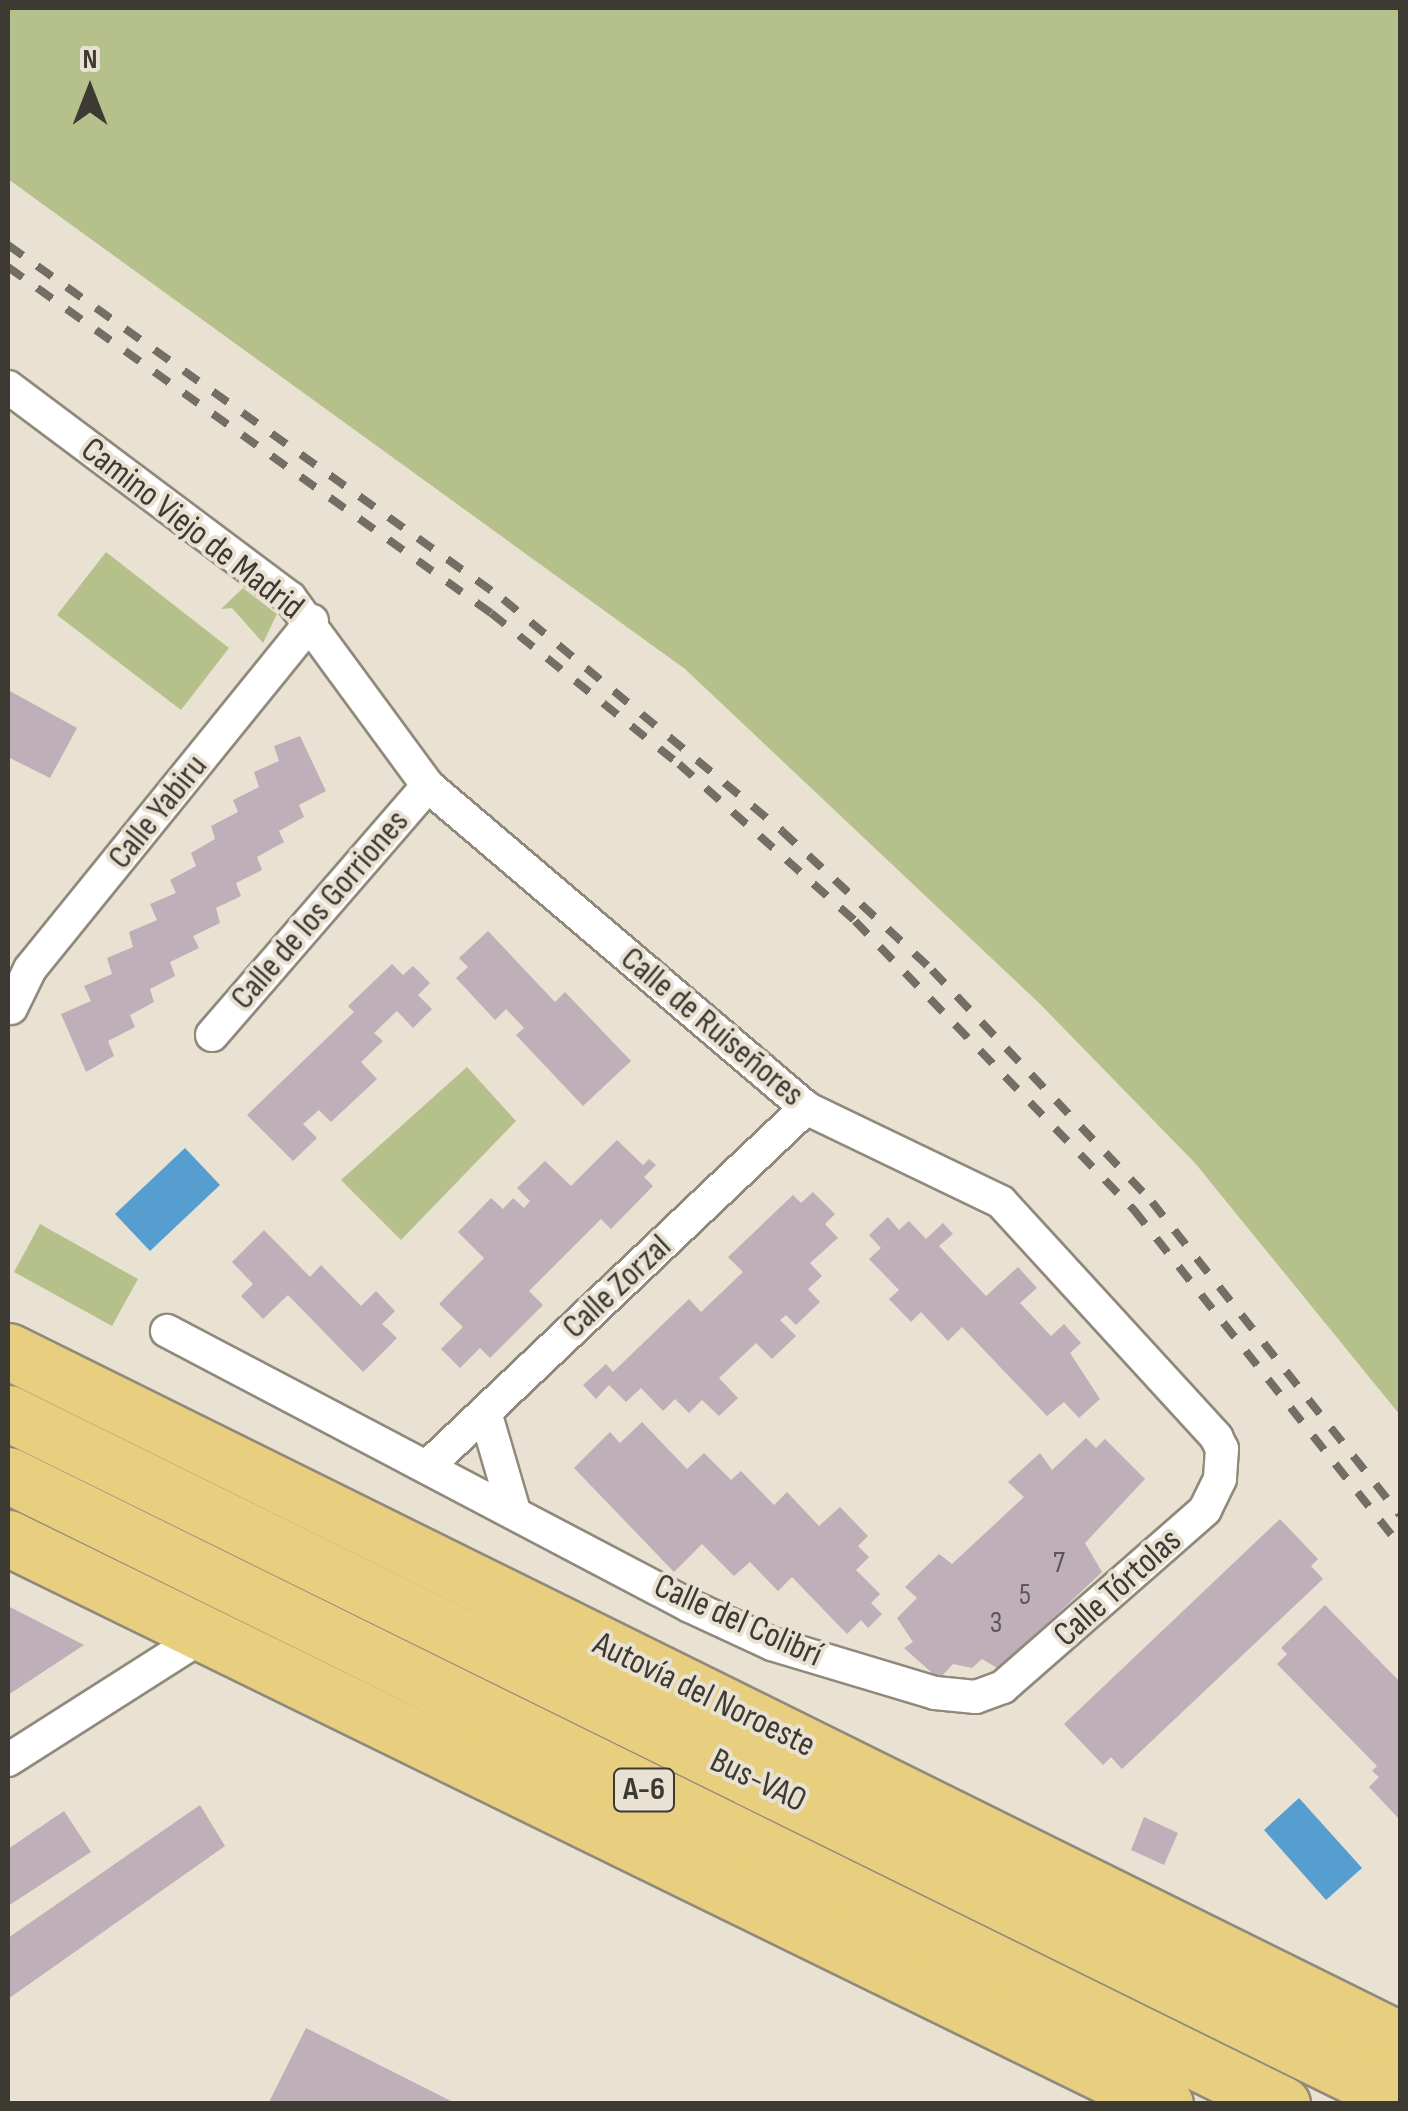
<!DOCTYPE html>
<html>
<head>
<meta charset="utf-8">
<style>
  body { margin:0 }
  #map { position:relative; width:1408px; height:2111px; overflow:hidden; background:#e9e2d3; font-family:"Sofia Sans Condensed",sans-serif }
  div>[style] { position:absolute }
  .green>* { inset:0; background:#b5c08b }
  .water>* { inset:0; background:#569dd0 }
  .building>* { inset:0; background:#beafb8 }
  .roads { filter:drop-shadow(2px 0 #90897c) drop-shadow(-2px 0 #90897c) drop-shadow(0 2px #90897c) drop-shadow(0 -2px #90897c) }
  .minor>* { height:32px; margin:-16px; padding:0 16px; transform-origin:16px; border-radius:16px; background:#fff }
  .motorway>* { height:55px; margin:-27.5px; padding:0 27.5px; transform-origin:27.5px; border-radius:27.5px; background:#e7cf7f }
  .rail>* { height:8px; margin-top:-4px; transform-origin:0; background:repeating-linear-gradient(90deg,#736e65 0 18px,transparent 0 36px) }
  span { translate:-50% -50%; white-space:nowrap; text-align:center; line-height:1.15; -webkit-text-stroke:8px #e9e2d3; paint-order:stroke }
  .number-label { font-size:30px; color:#5d5755 }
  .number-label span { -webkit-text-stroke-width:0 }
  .shield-label span { padding:2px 8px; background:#e9e2d3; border:2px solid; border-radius:8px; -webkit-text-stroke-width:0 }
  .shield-label { font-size:32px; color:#3d3a34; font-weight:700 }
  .street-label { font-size:35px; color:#3d3a34 }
  .frame { position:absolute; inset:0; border:10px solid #3d3a34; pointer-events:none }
  .north { position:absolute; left:40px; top:40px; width:100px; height:100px; -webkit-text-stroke:8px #e9e2d3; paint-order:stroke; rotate:0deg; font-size:28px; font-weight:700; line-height:40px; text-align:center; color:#3d3a34 }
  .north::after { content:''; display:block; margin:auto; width:35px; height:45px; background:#3d3a34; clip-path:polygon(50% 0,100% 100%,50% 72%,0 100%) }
</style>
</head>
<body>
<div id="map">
  <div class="green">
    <i style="clip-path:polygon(8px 8px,1400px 8px,1400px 1415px,1195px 1163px,1040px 1004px,685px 669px,8px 179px)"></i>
    <i style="clip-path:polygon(106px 552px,229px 648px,181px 710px,57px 615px)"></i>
    <i style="clip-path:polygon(243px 588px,277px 614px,263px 643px,232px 608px,221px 609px)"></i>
    <i style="clip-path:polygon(467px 1067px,516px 1121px,401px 1240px,341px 1180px)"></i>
    <i style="clip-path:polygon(40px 1224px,138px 1279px,112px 1326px,14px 1272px)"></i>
  </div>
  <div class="water">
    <i style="clip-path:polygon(185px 1148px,220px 1185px,150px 1251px,115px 1214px)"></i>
    <i style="clip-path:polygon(1299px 1798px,1362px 1868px,1326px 1900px,1264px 1830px)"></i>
  </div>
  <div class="building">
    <i style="clip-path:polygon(8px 690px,77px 728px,50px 778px,8px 757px)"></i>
    <i style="clip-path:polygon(300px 736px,326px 791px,299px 805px,304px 817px,279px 831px,284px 842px,257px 857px,262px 870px,236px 883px,241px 896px,216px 908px,220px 923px,193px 936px,199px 948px,170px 962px,175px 976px,150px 989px,154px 1002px,130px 1015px,135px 1027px,108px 1041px,114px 1056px,86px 1072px,61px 1014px,91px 1001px,84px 986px,112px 974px,107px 958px,133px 947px,129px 932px,157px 920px,150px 904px,176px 893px,170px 880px,196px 866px,191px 853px,215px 839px,211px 826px,238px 812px,233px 800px,259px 787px,254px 772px,279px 761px,274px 746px)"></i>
    <i style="clip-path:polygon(488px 931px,555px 1002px,565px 992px,631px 1061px,583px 1106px,516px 1035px,524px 1028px,506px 1009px,495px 1020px,456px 978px,468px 967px,459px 958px)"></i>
    <i style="clip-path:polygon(392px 964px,403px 975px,413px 966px,430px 983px,418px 995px,432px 1009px,413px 1028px,397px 1011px,374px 1033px,383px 1041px,361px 1062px,377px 1079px,331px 1122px,319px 1110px,303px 1124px,317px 1138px,293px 1161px,247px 1115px,354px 1012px,348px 1006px)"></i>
    <i style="clip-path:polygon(617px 1140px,643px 1165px,649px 1159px,656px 1165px,644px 1177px,653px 1186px,611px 1229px,601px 1219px,529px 1291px,543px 1305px,490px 1358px,480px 1348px,460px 1368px,441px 1349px,463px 1327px,439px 1304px,484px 1258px,458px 1232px,491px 1198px,503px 1209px,513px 1198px,524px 1208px,530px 1201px,517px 1188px,545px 1161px,571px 1186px)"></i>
    <i style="clip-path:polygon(813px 1192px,835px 1214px,825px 1224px,838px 1238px,810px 1263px,822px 1276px,808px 1289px,820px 1302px,796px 1325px,786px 1315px,780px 1320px,796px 1336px,772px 1359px,756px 1343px,719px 1378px,738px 1398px,719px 1416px,702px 1400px,689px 1413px,675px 1399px,663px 1411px,641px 1388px,626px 1402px,609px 1385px,596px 1399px,583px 1385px,606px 1364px,613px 1372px,689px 1299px,701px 1312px,743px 1272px,728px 1257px,793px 1195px,801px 1203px)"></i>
    <i style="clip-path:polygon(888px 1217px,899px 1230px,909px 1221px,926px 1239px,943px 1223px,953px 1234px,939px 1246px,986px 1296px,1018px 1267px,1037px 1288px,1020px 1303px,1051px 1336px,1064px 1324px,1081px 1343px,1070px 1353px,1100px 1399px,1079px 1418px,1064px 1402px,1047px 1416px,962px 1327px,948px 1341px,921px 1312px,911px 1322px,889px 1299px,899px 1290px,869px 1259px,881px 1248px,869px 1235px)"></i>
    <i style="clip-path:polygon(264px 1230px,310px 1277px,321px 1265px,361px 1306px,376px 1291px,395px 1311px,382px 1324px,397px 1338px,363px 1372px,288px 1295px,263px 1319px,241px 1296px,253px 1284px,232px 1262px)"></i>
    <i style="clip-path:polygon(642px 1422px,687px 1469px,704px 1453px,731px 1480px,741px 1471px,774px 1505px,787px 1492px,819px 1526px,840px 1507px,868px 1536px,858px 1546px,869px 1557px,856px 1570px,880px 1594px,871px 1603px,882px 1614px,868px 1628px,861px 1620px,847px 1634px,792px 1577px,778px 1591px,750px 1562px,734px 1576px,702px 1544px,674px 1572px,574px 1468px,610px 1432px,620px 1443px)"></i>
    <i style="clip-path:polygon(1086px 1438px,1096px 1448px,1105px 1439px,1145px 1479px,1085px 1543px,1102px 1572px,999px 1669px,982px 1659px,972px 1668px,953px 1664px,939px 1679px,904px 1648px,913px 1642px,897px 1618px,917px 1598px,905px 1587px,939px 1554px,952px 1564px,1024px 1497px,1008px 1482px,1040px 1453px,1052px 1470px)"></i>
    <i style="clip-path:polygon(1280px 1519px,1318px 1559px,1311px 1566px,1323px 1579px,1122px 1769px,1111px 1757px,1103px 1765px,1064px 1724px)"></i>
    <i style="clip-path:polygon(1325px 1605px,1400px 1682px,1400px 1820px,1369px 1787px,1379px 1777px,1372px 1771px,1377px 1766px,1277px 1664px,1287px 1654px,1281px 1648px)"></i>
    <i style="clip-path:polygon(8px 1606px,84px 1645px,8px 1695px)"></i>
    <i style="clip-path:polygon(200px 1805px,225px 1846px,8px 1999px,8px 1938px)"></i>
    <i style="clip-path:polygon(64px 1811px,91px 1852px,8px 1906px,8px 1849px)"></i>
    <i style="clip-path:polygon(1144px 1817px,1178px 1833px,1164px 1865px,1131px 1850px)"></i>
    <i style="clip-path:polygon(306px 2028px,457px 2104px,268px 2104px)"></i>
  </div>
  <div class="roads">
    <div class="minor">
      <i style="left:8px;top:387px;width:352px;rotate:36.8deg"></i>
      <i style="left:290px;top:598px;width:233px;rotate:53.7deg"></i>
      <i style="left:428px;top:786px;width:497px;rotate:40.4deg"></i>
      <i style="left:806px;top:1108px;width:216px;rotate:25.7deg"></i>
      <i style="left:1001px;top:1202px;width:319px;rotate:47.5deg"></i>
      <i style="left:1216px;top:1437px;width:13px;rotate:63deg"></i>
      <i style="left:1222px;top:1449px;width:30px;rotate:94deg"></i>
      <i style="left:1220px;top:1479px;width:34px;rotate:116deg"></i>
      <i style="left:1205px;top:1510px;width:269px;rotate:138.8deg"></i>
      <i style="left:1003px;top:1687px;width:29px;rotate:160deg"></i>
      <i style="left:976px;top:1697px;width:41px;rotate:-174.4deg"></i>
      <i style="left:935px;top:1693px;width:170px;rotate:-163.3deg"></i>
      <i style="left:772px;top:1644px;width:90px;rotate:-155.1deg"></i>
      <i style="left:690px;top:1606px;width:591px;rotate:-152.26deg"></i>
      <i style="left:11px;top:1008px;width:43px;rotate:-64deg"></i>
      <i style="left:30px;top:969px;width:448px;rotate:-51deg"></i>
      <i style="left:212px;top:1035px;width:330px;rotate:-49.1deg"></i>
      <i style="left:485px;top:1412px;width:100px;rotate:73.7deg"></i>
      <i style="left:428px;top:1466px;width:521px;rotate:-43.44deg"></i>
      <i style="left:8px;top:1760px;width:231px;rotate:-32.5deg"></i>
    </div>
    <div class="motorway">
      <i style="left:8px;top:1351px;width:1553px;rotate:26.33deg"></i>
      <i style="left:8px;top:1413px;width:1552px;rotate:26.23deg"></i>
      <i style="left:8px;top:1475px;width:1421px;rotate:26.28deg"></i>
      <i style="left:8px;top:1538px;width:1288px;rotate:26.07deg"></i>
    </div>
  </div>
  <div class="rail">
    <i style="left:8px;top:245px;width:609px;rotate:35.57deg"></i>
    <i style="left:503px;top:599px;width:363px;rotate:39.7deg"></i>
    <i style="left:782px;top:831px;width:205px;rotate:42.8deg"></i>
    <i style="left:932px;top:970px;width:320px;rotate:46.5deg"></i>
    <i style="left:1152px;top:1202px;width:399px;rotate:51.6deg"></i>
    <i style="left:8px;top:267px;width:594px;rotate:35.62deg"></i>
    <i style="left:491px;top:613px;width:241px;rotate:38.8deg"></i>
    <i style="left:679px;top:764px;width:236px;rotate:41.7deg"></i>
    <i style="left:855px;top:921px;width:402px;rotate:46deg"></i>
    <i style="left:1134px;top:1210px;width:429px;rotate:51.6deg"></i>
  </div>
  <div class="number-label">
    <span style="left:1059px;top:1563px">7</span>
    <span style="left:1025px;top:1595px">5</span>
    <span style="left:996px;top:1623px">3</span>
  </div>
  <div class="shield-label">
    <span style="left:644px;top:1790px">A-6</span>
  </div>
  <div class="street-label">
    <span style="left:192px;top:529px;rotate:38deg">Camino Viejo de Madrid</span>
    <span style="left:158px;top:812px;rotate:-51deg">Calle Yabiru</span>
    <span style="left:320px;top:910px;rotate:-49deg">Calle de los Gorriones</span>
    <span style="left:712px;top:1027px;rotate:40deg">Calle de Ruiseñores</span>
    <span style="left:617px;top:1287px;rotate:-43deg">Calle Zorzal</span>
    <span style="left:1118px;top:1588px;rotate:-42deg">Calle Tórtolas</span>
    <span style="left:738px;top:1621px;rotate:24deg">Calle del Colibrí</span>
    <span style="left:704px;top:1695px;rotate:26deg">Autovía del Noroeste</span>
    <span style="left:758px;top:1781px;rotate:26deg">Bus-VAO</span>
  </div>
  <div class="frame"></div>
  <div class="north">N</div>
</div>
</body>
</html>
